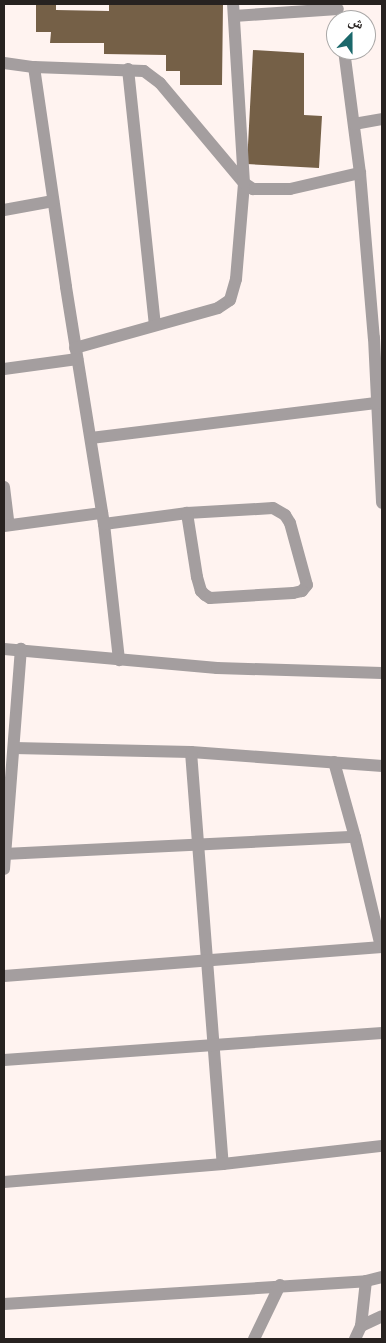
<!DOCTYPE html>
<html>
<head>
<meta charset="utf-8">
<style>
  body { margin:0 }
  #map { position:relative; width:386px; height:1343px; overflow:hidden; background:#fff3f0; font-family:"Archivo Narrow","Noto Naskh Arabic",sans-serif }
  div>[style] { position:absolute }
  .building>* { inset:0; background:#756047 }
  .minor>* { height:12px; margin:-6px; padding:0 6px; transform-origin:6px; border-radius:6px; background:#a49e9f }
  span { translate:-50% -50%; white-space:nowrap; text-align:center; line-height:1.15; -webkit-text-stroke:5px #fff; paint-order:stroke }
  .frame { position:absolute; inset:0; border:5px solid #272220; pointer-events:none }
  .north { position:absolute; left:326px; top:10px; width:50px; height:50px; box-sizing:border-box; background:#fff; border:1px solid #a9a7a6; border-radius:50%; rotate:22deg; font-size:14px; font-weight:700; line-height:20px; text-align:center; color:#272220 }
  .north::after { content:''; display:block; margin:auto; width:18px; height:22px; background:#1b686b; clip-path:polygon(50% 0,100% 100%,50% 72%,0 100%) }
</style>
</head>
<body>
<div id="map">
  <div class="building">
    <i style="clip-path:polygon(36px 4px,56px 4px,56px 10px,109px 11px,109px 4px,223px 4px,222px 85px,180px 85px,180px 71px,166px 71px,166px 55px,104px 54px,104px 43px,50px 43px,51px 32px,36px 32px)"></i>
    <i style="clip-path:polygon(253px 50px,304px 53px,304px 115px,322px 116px,319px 168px,247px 164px)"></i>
  </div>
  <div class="minor">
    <i style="left:234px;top:16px;width:104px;rotate:-3.9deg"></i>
    <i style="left:344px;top:50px;width:124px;rotate:82.6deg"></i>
    <i style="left:360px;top:173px;width:166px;rotate:85.2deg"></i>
    <i style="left:374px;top:338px;width:165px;rotate:87.2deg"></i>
    <i style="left:4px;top:63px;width:30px;rotate:8deg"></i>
    <i style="left:34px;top:67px;width:110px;rotate:2.1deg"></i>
    <i style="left:144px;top:71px;width:20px;rotate:37deg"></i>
    <i style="left:160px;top:83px;width:131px;rotate:50deg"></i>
    <i style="left:244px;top:183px;width:11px;rotate:34deg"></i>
    <i style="left:253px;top:189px;width:37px"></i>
    <i style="left:290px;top:189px;width:72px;rotate:-12.9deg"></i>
    <i style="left:34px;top:67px;width:222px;rotate:81.7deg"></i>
    <i style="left:66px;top:287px;width:240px;rotate:80.9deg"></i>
    <i style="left:104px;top:524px;width:137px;rotate:83.7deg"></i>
    <i style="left:128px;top:69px;width:256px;rotate:84deg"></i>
    <i style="left:354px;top:124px;width:28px;rotate:-10deg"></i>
    <i style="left:4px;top:210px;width:50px;rotate:-10.4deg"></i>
    <i style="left:75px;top:348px;width:148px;rotate:-15.6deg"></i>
    <i style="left:218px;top:308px;width:14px;rotate:-34deg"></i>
    <i style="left:230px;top:300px;width:22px;rotate:-74deg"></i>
    <i style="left:236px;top:279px;width:96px;rotate:-85.2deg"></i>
    <i style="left:244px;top:183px;width:179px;rotate:-93.5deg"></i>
    <i style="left:4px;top:369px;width:74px;rotate:-7.8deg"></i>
    <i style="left:91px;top:438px;width:287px;rotate:-7deg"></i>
    <i style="left:376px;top:403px;width:7px;rotate:-34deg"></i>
    <i style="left:4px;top:487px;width:38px;rotate:83deg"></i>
    <i style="left:104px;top:524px;width:84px;rotate:-7.5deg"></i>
    <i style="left:187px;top:513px;width:86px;rotate:-3.3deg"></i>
    <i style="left:273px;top:508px;width:14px;rotate:30deg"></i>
    <i style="left:285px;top:515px;width:9px;rotate:58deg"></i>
    <i style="left:290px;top:523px;width:64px;rotate:74.7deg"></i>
    <i style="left:307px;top:585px;width:8px;rotate:130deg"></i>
    <i style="left:302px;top:591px;width:9px;rotate:167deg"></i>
    <i style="left:293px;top:593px;width:83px;rotate:176.6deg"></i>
    <i style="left:210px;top:598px;width:6px;rotate:-149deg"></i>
    <i style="left:205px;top:595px;width:6px;rotate:-135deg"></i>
    <i style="left:201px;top:591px;width:15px;rotate:-106deg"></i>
    <i style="left:197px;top:577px;width:65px;rotate:-98.9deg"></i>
    <i style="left:4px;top:526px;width:99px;rotate:-7.6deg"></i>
    <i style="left:4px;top:649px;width:214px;rotate:5.1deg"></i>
    <i style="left:217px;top:668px;width:165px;rotate:1.7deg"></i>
    <i style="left:14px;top:748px;width:177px;rotate:1.3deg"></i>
    <i style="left:191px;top:752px;width:192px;rotate:4.2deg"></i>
    <i style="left:191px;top:752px;width:413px;rotate:85.6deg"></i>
    <i style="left:334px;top:762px;width:78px;rotate:74.4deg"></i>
    <i style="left:355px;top:837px;width:113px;rotate:76.7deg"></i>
    <i style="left:4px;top:854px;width:351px;rotate:-2.8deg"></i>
    <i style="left:4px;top:869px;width:221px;rotate:-85.6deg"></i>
    <i style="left:4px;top:976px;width:379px;rotate:-4.4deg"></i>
    <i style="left:4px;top:1060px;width:379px;rotate:-4.1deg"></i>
    <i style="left:4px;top:1182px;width:220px;rotate:-4.7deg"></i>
    <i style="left:223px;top:1164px;width:160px;rotate:-6.5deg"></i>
    <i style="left:4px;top:1304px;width:363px;rotate:-3.6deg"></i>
    <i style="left:366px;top:1281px;width:16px;rotate:-14deg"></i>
    <i style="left:361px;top:1326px;width:23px;rotate:-25deg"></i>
    <i style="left:254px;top:1339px;width:60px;rotate:-64.3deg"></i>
    <i style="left:355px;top:1339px;width:14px;rotate:-65deg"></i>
    <i style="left:361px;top:1326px;width:45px;rotate:-83.7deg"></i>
  </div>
  <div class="frame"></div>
  <div class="north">ش</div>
</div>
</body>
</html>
